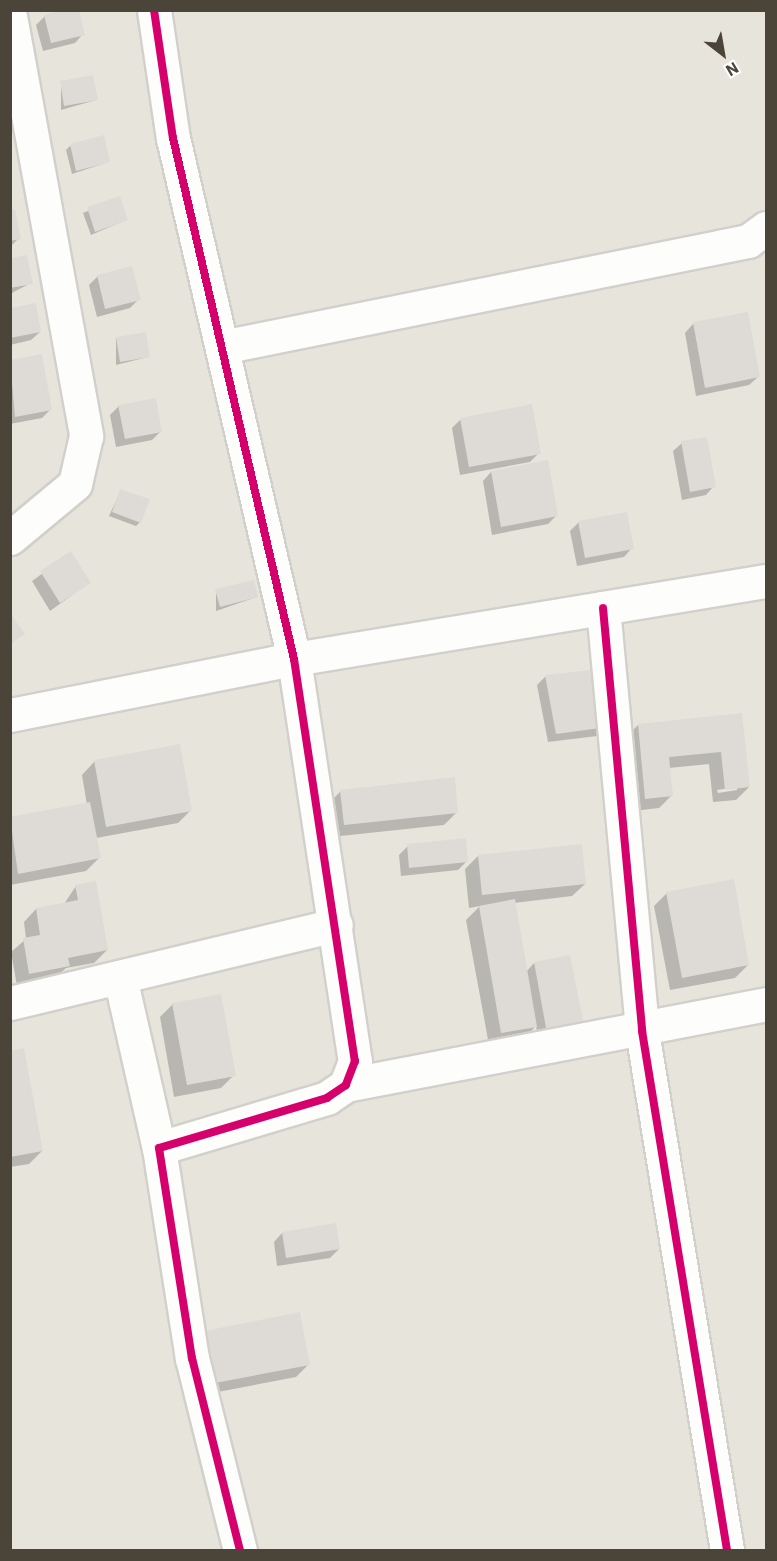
<!DOCTYPE html>
<html>
<head>
<meta charset="utf-8">
<style>
  body { margin:0 }
  #map { position:relative; width:777px; height:1561px; overflow:hidden; background:#f4f2ee; font-family:"IBM Plex Sans",sans-serif }
  div>[style] { position:absolute }
  .residential>* { inset:0; background:#e7e4dc }
  .shadow>* { inset:0; background:#0003 }
  .building>* { inset:0; background:#dedbd6 }
  .roads { filter:drop-shadow(2px 0 #d2d0cb) drop-shadow(-2px 0 #d2d0cb) drop-shadow(0 2px #d2d0cb) drop-shadow(0 -2px #d2d0cb) }
  .minor>* { height:33px; margin:-16.5px; padding:0 16.5px; transform-origin:16.5px; border-radius:16.5px; background:#fdfdfc }
  .cycleway>* { height:8px; margin:-4px; padding:0 4px; transform-origin:4px; border-radius:4px; background:#d6006c }
  span { translate:-50% -50%; white-space:nowrap; text-align:center; line-height:1.15; -webkit-text-stroke:4.5px #fff; paint-order:stroke }
  .frame { position:absolute; inset:0; border:12px solid #4b4439; pointer-events:none }
  .north { position:absolute; left:693px; top:24px; width:60px; height:60px; -webkit-text-stroke:4px #fff; paint-order:stroke; rotate:149deg; font-size:16px; font-weight:700; line-height:24px; text-align:center; color:#4b4439 }
  .north::after { content:''; display:block; margin:auto; width:21px; height:27px; background:#4b4439; clip-path:polygon(50% 0,100% 100%,50% 72%,0 100%) }
</style>
</head>
<body>
<div id="map">
  <div class="residential">
    <i style="clip-path:polygon(11px 11px,766px 11px,766px 1550px,11px 1550px)"></i>
  </div>
  <div class="shadow">
    <i style="clip-path:polygon(45px 16px,83px 34px,75px 43px,43px 51px,36px 25px)"></i>
    <i style="clip-path:polygon(61px 83px,96px 100px,61px 110px)"></i>
    <i style="clip-path:polygon(70px 146px,108px 162px,72px 174px,66px 150px)"></i>
    <i style="clip-path:polygon(119px 198px,126px 220px,91px 235px,83px 213px)"></i>
    <i style="clip-path:polygon(10px 212px,19px 238px,10px 247px)"></i>
    <i style="clip-path:polygon(10px 259px,31px 283px,10px 294px)"></i>
    <i style="clip-path:polygon(98px 276px,139px 299px,130px 308px,97px 317px,89px 285px)"></i>
    <i style="clip-path:polygon(10px 310px,40px 332px,31px 340px,10px 345px)"></i>
    <i style="clip-path:polygon(693px 324px,758px 377px,749px 385px,696px 396px,685px 333px)"></i>
    <i style="clip-path:polygon(116px 338px,148px 357px,116px 365px)"></i>
    <i style="clip-path:polygon(10px 362px,51px 409px,42px 418px,10px 424px)"></i>
    <i style="clip-path:polygon(119px 406px,161px 431px,152px 440px,116px 447px,110px 415px)"></i>
    <i style="clip-path:polygon(460px 420px,539px 453px,530px 462px,460px 475px,452px 428px)"></i>
    <i style="clip-path:polygon(682px 443px,714px 486px,706px 495px,682px 500px,673px 451px)"></i>
    <i style="clip-path:polygon(491px 472px,556px 516px,548px 524px,492px 535px,483px 481px)"></i>
    <i style="clip-path:polygon(121px 490px,140px 522px,136px 526px,109px 516px)"></i>
    <i style="clip-path:polygon(579px 522px,632px 548px,624px 557px,577px 566px,570px 531px)"></i>
    <i style="clip-path:polygon(71px 553px,89px 583px,50px 611px,32px 581px)"></i>
    <i style="clip-path:polygon(216px 591px,257px 597px,216px 611px)"></i>
    <i style="clip-path:polygon(546px 676px,606px 727px,597px 736px,548px 742px,537px 685px)"></i>
    <i style="clip-path:polygon(evenodd,741px 714px,749px 787px,736px 800px,713px 802px,709px 764px,669px 768px,672px 795px,659px 808px,633px 811px,625px 738px,638px 725px,741px 714px,737px 787px,737px 790px,718px 793px,717px 790px,737px 787px)"></i>
    <i style="clip-path:polygon(94px 762px,191px 810px,178px 823px,96px 838px,99px 858px,86px 871px,10px 885px,10px 819px,87px 805px,82px 775px)"></i>
    <i style="clip-path:polygon(341px 791px,457px 812px,444px 825px,331px 837px,328px 804px)"></i>
    <i style="clip-path:polygon(408px 846px,467px 861px,458px 870px,401px 876px,399px 855px)"></i>
    <i style="clip-path:polygon(478px 856px,585px 884px,572px 896px,514px 903px,526px 972px,534px 963px,582px 1025px,539px 1041px,536px 1026px,523px 1039px,489px 1045px,466px 920px,480px 906px,469px 908px,465px 869px)"></i>
    <i style="clip-path:polygon(76px 886px,107px 950px,94px 963px,66px 968px,55px 978px,17px 986px,11px 952px,26px 939px,24px 922px,36px 909px,64px 904px)"></i>
    <i style="clip-path:polygon(667px 893px,748px 965px,735px 978px,670px 990px,654px 906px)"></i>
    <i style="clip-path:polygon(173px 1004px,234px 1075px,221px 1088px,174px 1097px,160px 1017px)"></i>
    <i style="clip-path:polygon(10px 1052px,42px 1151px,29px 1164px,10px 1167px)"></i>
    <i style="clip-path:polygon(282px 1233px,339px 1249px,330px 1258px,277px 1266px,274px 1242px)"></i>
    <i style="clip-path:polygon(206px 1333px,309px 1364px,296px 1377px,202px 1395px,193px 1346px)"></i>
  </div>
  <div class="building">
    <i style="clip-path:polygon(60px 10px,79px 10px,85px 35px,51px 43px,44px 15px)"></i>
    <i style="clip-path:polygon(93px 75px,98px 100px,64px 106px,60px 81px)"></i>
    <i style="clip-path:polygon(104px 135px,110px 162px,76px 171px,70px 144px)"></i>
    <i style="clip-path:polygon(120px 196px,128px 220px,95px 232px,87px 207px)"></i>
    <i style="clip-path:polygon(15px 209px,21px 239px,10px 241px,10px 210px)"></i>
    <i style="clip-path:polygon(27px 255px,33px 284px,10px 288px,10px 258px)"></i>
    <i style="clip-path:polygon(132px 266px,141px 300px,105px 309px,97px 275px)"></i>
    <i style="clip-path:polygon(36px 303px,41px 332px,10px 338px,10px 308px)"></i>
    <i style="clip-path:polygon(748px 312px,760px 377px,705px 388px,693px 322px)"></i>
    <i style="clip-path:polygon(146px 332px,150px 357px,120px 362px,116px 337px)"></i>
    <i style="clip-path:polygon(42px 354px,52px 410px,15px 417px,10px 360px)"></i>
    <i style="clip-path:polygon(156px 398px,162px 432px,125px 439px,118px 405px)"></i>
    <i style="clip-path:polygon(532px 404px,541px 454px,469px 467px,460px 418px)"></i>
    <i style="clip-path:polygon(707px 437px,716px 487px,690px 492px,681px 441px)"></i>
    <i style="clip-path:polygon(548px 460px,558px 516px,501px 527px,491px 471px)"></i>
    <i style="clip-path:polygon(120px 489px,150px 499px,141px 523px,112px 512px)"></i>
    <i style="clip-path:polygon(627px 512px,634px 549px,585px 558px,578px 521px)"></i>
    <i style="clip-path:polygon(71px 551px,91px 583px,60px 603px,40px 571px)"></i>
    <i style="clip-path:polygon(254px 580px,258px 597px,220px 607px,215px 589px)"></i>
    <i style="clip-path:polygon(10px 613px,25px 634px,10px 644px)"></i>
    <i style="clip-path:polygon(592px 670px,608px 727px,556px 734px,545px 675px)"></i>
    <i style="clip-path:polygon(742px 713px,750px 787px,725px 790px,721px 752px,669px 757px,673px 796px,645px 799px,638px 724px)"></i>
    <i style="clip-path:polygon(180px 744px,192px 811px,106px 827px,94px 760px)"></i>
    <i style="clip-path:polygon(455px 777px,458px 813px,344px 825px,340px 790px)"></i>
    <i style="clip-path:polygon(90px 802px,101px 858px,18px 874px,10px 817px)"></i>
    <i style="clip-path:polygon(466px 838px,468px 862px,409px 868px,407px 844px)"></i>
    <i style="clip-path:polygon(582px 844px,586px 884px,482px 895px,478px 855px)"></i>
    <i style="clip-path:polygon(734px 879px,749px 965px,682px 978px,666px 892px)"></i>
    <i style="clip-path:polygon(96px 881px,108px 950px,68px 958px,70px 966px,29px 974px,23px 938px,40px 935px,36px 908px,78px 900px,75px 885px)"></i>
    <i style="clip-path:polygon(515px 899px,537px 1027px,501px 1033px,479px 906px)"></i>
    <i style="clip-path:polygon(570px 955px,584px 1025px,547px 1033px,534px 962px)"></i>
    <i style="clip-path:polygon(221px 994px,236px 1076px,187px 1085px,172px 1003px)"></i>
    <i style="clip-path:polygon(24px 1048px,43px 1151px,10px 1157px,10px 1051px)"></i>
    <i style="clip-path:polygon(336px 1223px,340px 1249px,286px 1258px,282px 1232px)"></i>
    <i style="clip-path:polygon(300px 1312px,310px 1365px,215px 1383px,205px 1331px)"></i>
  </div>
  <div class="roads">
    <div class="minor">
      <i style="left:154px;top:10px;width:129px;rotate:81.6deg"></i>
      <i style="left:173px;top:138px;width:535px;rotate:76.93deg"></i>
      <i style="left:294px;top:659px;width:407px;rotate:81.4deg"></i>
      <i style="left:355px;top:1061px;width:26px;rotate:111deg"></i>
      <i style="left:346px;top:1085px;width:23px;rotate:146deg"></i>
      <i style="left:327px;top:1098px;width:175px;rotate:163.4deg"></i>
      <i style="left:159px;top:1148px;width:213px;rotate:81.1deg"></i>
      <i style="left:192px;top:1358px;width:198px;rotate:76deg"></i>
      <i style="left:10px;top:16px;width:427px;rotate:79.7deg"></i>
      <i style="left:86px;top:436px;width:49px;rotate:102.9deg"></i>
      <i style="left:75px;top:484px;width:85px;rotate:140.3deg"></i>
      <i style="left:222px;top:347px;width:537px;rotate:-11.39deg"></i>
      <i style="left:748px;top:241px;width:22px;rotate:-36deg"></i>
      <i style="left:603px;top:608px;width:425px;rotate:84.7deg"></i>
      <i style="left:642px;top:1031px;width:526px;rotate:80.7deg"></i>
      <i style="left:10px;top:715px;width:289px;rotate:-11.2deg"></i>
      <i style="left:294px;top:659px;width:478px;rotate:-9.4deg"></i>
      <i style="left:120px;top:977px;width:175px;rotate:77.2deg"></i>
      <i style="left:10px;top:1003px;width:335px;rotate:-13.5deg"></i>
      <i style="left:346px;top:1085px;width:428px;rotate:-10.9deg"></i>
    </div>
  </div>
  <div class="cycleway">
    <i style="left:154px;top:10px;width:129px;rotate:81.6deg"></i>
    <i style="left:173px;top:138px;width:535px;rotate:76.93deg"></i>
    <i style="left:294px;top:659px;width:407px;rotate:81.4deg"></i>
    <i style="left:355px;top:1061px;width:26px;rotate:111deg"></i>
    <i style="left:346px;top:1085px;width:23px;rotate:146deg"></i>
    <i style="left:327px;top:1098px;width:175px;rotate:163.4deg"></i>
    <i style="left:159px;top:1148px;width:213px;rotate:81.1deg"></i>
    <i style="left:192px;top:1358px;width:198px;rotate:76deg"></i>
    <i style="left:603px;top:608px;width:425px;rotate:84.7deg"></i>
    <i style="left:642px;top:1031px;width:526px;rotate:80.7deg"></i>
  </div>
  <div class="frame"></div>
  <div class="north">N</div>
</div>
</body>
</html>
